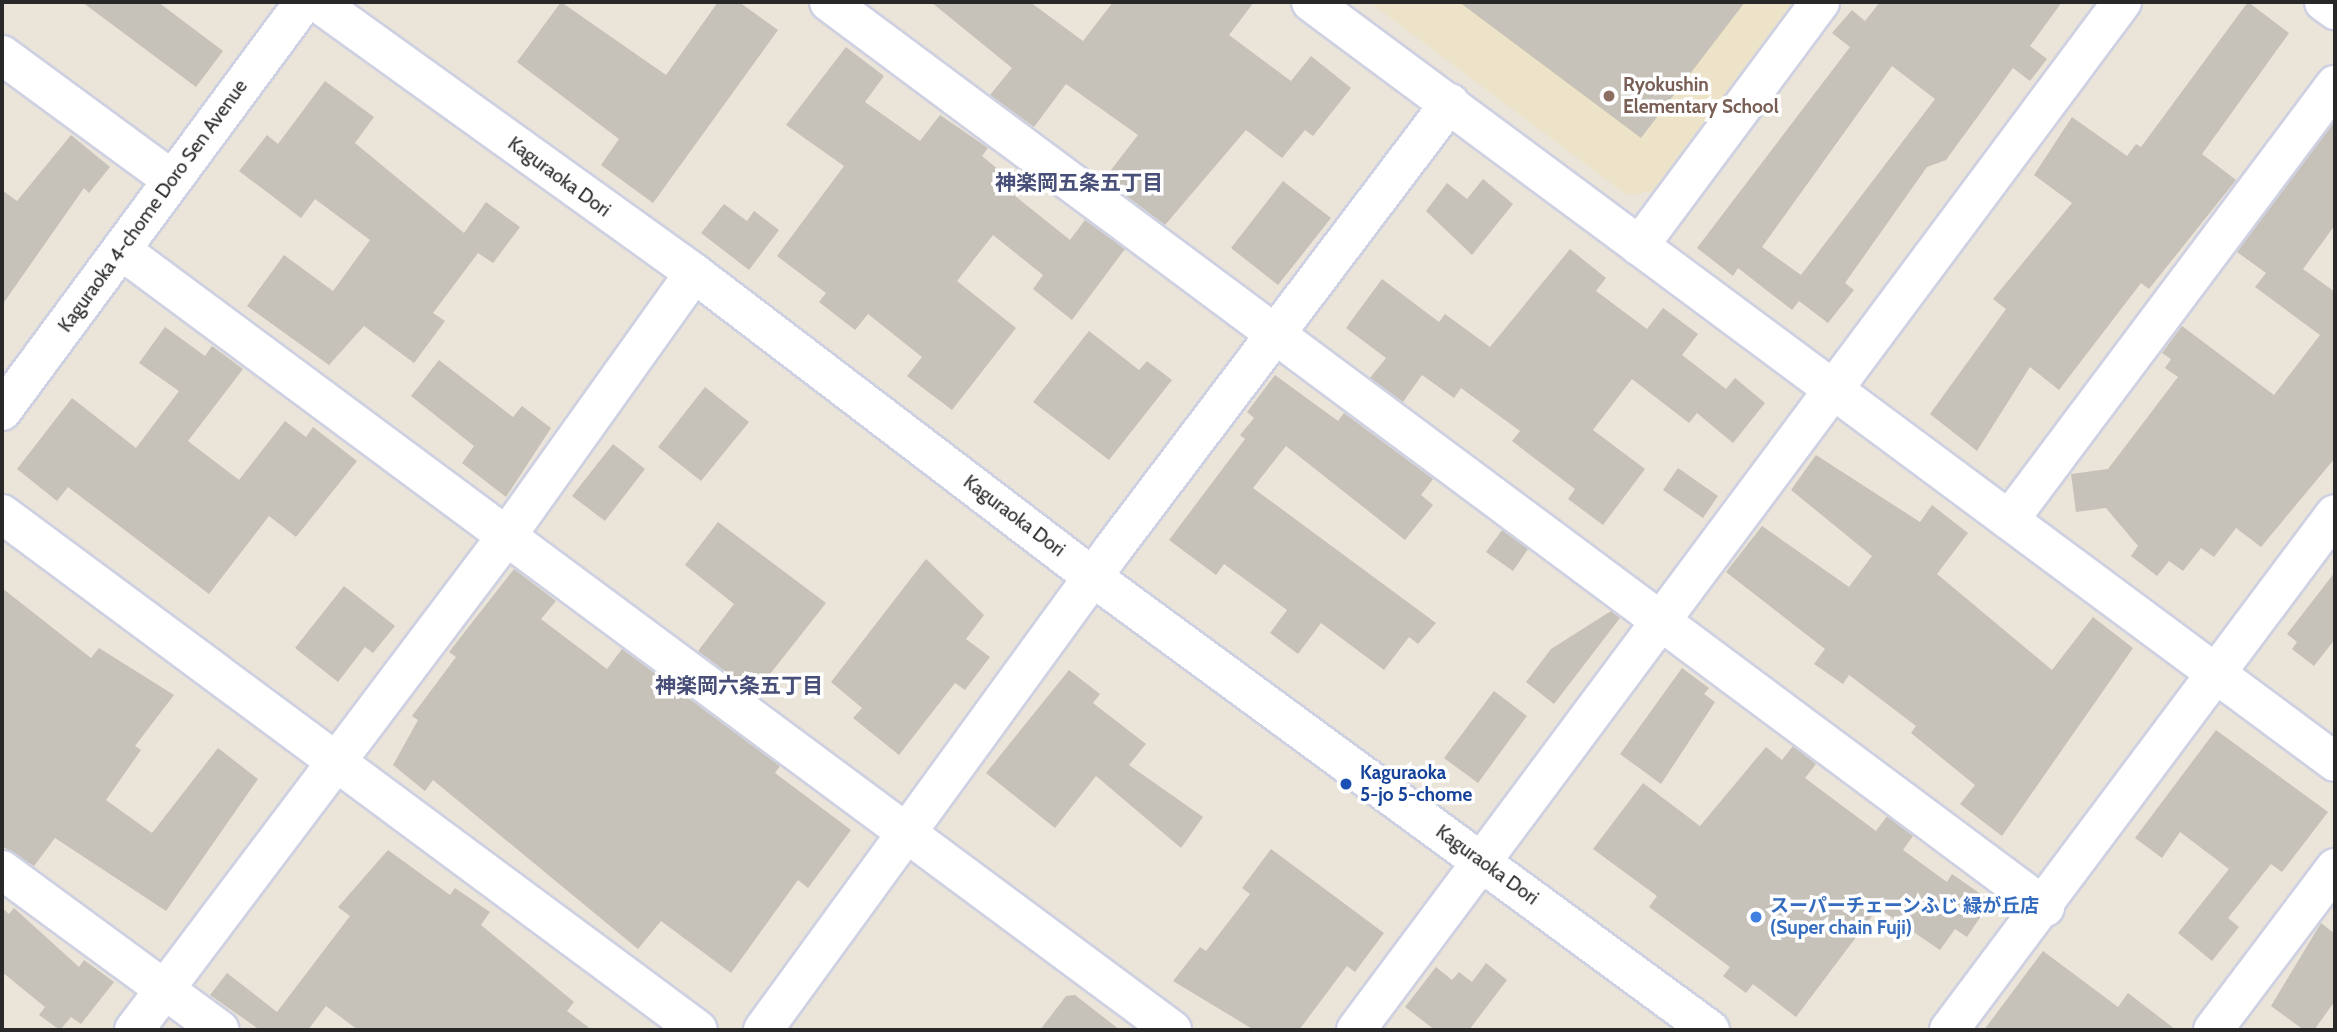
<!DOCTYPE html>
<html>
<head>
<meta charset="utf-8">
<style>
  body { margin:0 }
  #map { position:relative; width:2337px; height:1032px; overflow:hidden; background:#ebe4d9; font-family:Cabin,"Noto Sans JP",sans-serif }
  div>[style] { position:absolute }
  .education>* { inset:0; background:#ede3c8 }
  .building>* { inset:0; background:#c6c1b9 }
  .roads { filter:drop-shadow(2px 0 #ced1e1) drop-shadow(-2px 0 #ced1e1) drop-shadow(0 2px #ced1e1) drop-shadow(0 -2px #ced1e1) }
  .street>* { height:38px; margin:-19px; padding:0 19px; transform-origin:19px; border-radius:19px; background:#fff }
  .secondary>* { height:38px; margin:-19px; padding:0 19px; transform-origin:19px; border-radius:19px; background:#fff }
  .dots>* { width:19px; height:19px; translate:-50% -50%; box-sizing:border-box; border:4px solid #fff; border-radius:50% }
  span { translate:-50% -50%; white-space:nowrap; text-align:center; line-height:1.15; -webkit-text-stroke:7px #fff; paint-order:stroke }
  .education-label { font-size:19px; color:#785e54; font-weight:700 }
  .left { translate:0 -50%; text-align:left }
  .street-label { font-size:19px; color:#282828 }
  .transit-label { font-size:19px; color:#164399; font-weight:700 }
  .shop-label { font-size:19px; color:#366cbe; font-weight:700 }
  .neighbourhood-label { font-size:21px; color:#484f78; font-weight:700 }
  .frame { position:absolute; inset:0; border:4px solid #282828; pointer-events:none }
</style>
</head>
<body>
<div id="map">
  <div class="education">
    <i style="clip-path:polygon(1369px 2px,1793px 2px,1653px 191px,1627px 195px)"></i>
  </div>
  <div class="building">
    <i style="clip-path:polygon(82px 2px,158px 2px,223px 51px,196px 87px)"></i>
    <i style="clip-path:polygon(561px 2px,666px 75px,718px 2px,739px 2px,778px 30px,653px 203px,601px 165px,619px 139px,517px 62px)"></i>
    <i style="clip-path:polygon(931px 2px,1030px 2px,1083px 41px,1113px 2px,1254px 2px,1229px 35px,1291px 81px,1311px 56px,1351px 88px,1313px 136px,1305px 130px,1282px 158px,1246px 130px,1165px 225px,1104px 179px,1138px 135px,1066px 84px,1034px 127px,990px 95px,1012px 68px)"></i>
    <i style="clip-path:polygon(1459px 2px,1745px 2px,1641px 138px)"></i>
    <i style="clip-path:polygon(evenodd,1880px 2px,2062px 2px,2030px 46px,2047px 59px,2030px 81px,2013px 68px,1946px 160px,1927px 167px,1845px 283px,1854px 290px,1828px 323px,1799px 301px,1792px 310px,1738px 268px,1733px 276px,1697px 248px,1850px 47px,1832px 33px,1852px 10px,1865px 21px,1880px 2px,1892px 66px,1935px 99px,1801px 275px,1762px 247px,1892px 66px)"></i>
    <i style="clip-path:polygon(2248px 2px,2289px 33px,2202px 154px,2236px 180px,2149px 289px,2141px 283px,2059px 390px,2030px 367px,1977px 451px,1930px 414px,2006px 309px,1993px 299px,2072px 203px,2034px 175px,2072px 117px,2127px 156px,2136px 144px,2141px 147px)"></i>
    <i style="clip-path:polygon(846px 47px,884px 76px,865px 102px,920px 141px,940px 115px,988px 148px,982px 156px,1005px 175px,999px 183px,1070px 240px,1085px 220px,1125px 249px,1072px 320px,1033px 289px,1043px 275px,993px 235px,957px 281px,1016px 328px,952px 410px,907px 376px,922px 357px,868px 314px,855px 330px,819px 302px,826px 293px,777px 256px,844px 166px,786px 125px)"></i>
    <i style="clip-path:polygon(325px 81px,374px 117px,355px 143px,464px 233px,486px 202px,520px 227px,493px 263px,478px 253px,433px 313px,445px 321px,414px 363px,364px 326px,329px 365px,247px 306px,284px 255px,333px 291px,370px 240px,315px 199px,301px 218px,239px 171px,267px 135px,278px 144px)"></i>
    <i style="clip-path:polygon(2335px 121px,2335px 225px,2303px 269px,2335px 292px,2335px 458px,2261px 547px,2236px 528px,2214px 557px,2201px 548px,2183px 571px,2169px 561px,2157px 576px,2131px 556px,2138px 546px,2106px 508px,2076px 512px,2071px 474px,2108px 469px,2178px 377px,2165px 368px,2171px 359px,2162px 353px,2182px 326px,2274px 395px,2320px 335px,2255px 287px,2266px 273px,2237px 252px)"></i>
    <i style="clip-path:polygon(71px 135px,110px 167px,89px 193px,84px 188px,2px 305px,2px 190px,17px 201px)"></i>
    <i style="clip-path:polygon(1483px 179px,1513px 204px,1472px 255px,1426px 211px,1447px 183px,1467px 199px)"></i>
    <i style="clip-path:polygon(1283px 181px,1331px 218px,1278px 285px,1231px 248px)"></i>
    <i style="clip-path:polygon(724px 204px,747px 221px,754px 211px,779px 230px,749px 270px,701px 233px)"></i>
    <i style="clip-path:polygon(1570px 249px,1606px 278px,1596px 291px,1647px 329px,1663px 308px,1698px 334px,1682px 355px,1726px 389px,1735px 378px,1765px 403px,1733px 443px,1697px 413px,1689px 423px,1632px 379px,1593px 430px,1645px 469px,1603px 525px,1568px 499px,1575px 489px,1512px 441px,1520px 431px,1461px 388px,1454px 398px,1422px 375px,1403px 402px,1370px 378px,1386px 358px,1346px 328px,1382px 279px,1439px 322px,1445px 314px,1490px 347px)"></i>
    <i style="clip-path:polygon(165px 327px,205px 356px,212px 346px,243px 369px,188px 441px,239px 480px,285px 421px,306px 437px,313px 427px,357px 461px,296px 537px,269px 516px,209px 594px,68px 487px,57px 501px,17px 469px,72px 398px,136px 448px,179px 391px,139px 363px)"></i>
    <i style="clip-path:polygon(1089px 331px,1139px 370px,1147px 361px,1172px 380px,1109px 460px,1033px 402px)"></i>
    <i style="clip-path:polygon(439px 360px,513px 417px,522px 406px,551px 428px,506px 497px,462px 463px,474px 446px,411px 396px)"></i>
    <i style="clip-path:polygon(1275px 375px,1338px 421px,1344px 413px,1433px 479px,1421px 495px,1433px 505px,1405px 540px,1286px 446px,1253px 488px,1436px 623px,1418px 644px,1409px 637px,1384px 670px,1321px 623px,1298px 654px,1270px 633px,1287px 610px,1224px 564px,1216px 575px,1169px 540px,1245px 439px,1240px 435px,1254px 418px,1247px 412px)"></i>
    <i style="clip-path:polygon(705px 387px,749px 422px,701px 481px,658px 447px)"></i>
    <i style="clip-path:polygon(613px 444px,645px 469px,605px 521px,572px 496px)"></i>
    <i style="clip-path:polygon(1816px 455px,1920px 522px,1932px 505px,1968px 533px,1937px 574px,2052px 670px,2093px 617px,2133px 648px,2002px 836px,1960px 804px,1975px 785px,1911px 733px,1916px 726px,1849px 675px,1843px 684px,1814px 664px,1825px 649px,1726px 572px,1762px 526px,1849px 587px,1872px 556px,1791px 490px)"></i>
    <i style="clip-path:polygon(1678px 468px,1718px 496px,1703px 518px,1663px 490px)"></i>
    <i style="clip-path:polygon(718px 522px,826px 603px,755px 693px,698px 651px,734px 604px,685px 565px)"></i>
    <i style="clip-path:polygon(1502px 530px,1528px 549px,1513px 571px,1486px 552px)"></i>
    <i style="clip-path:polygon(926px 559px,984px 615px,966px 639px,990px 657px,965px 690px,955px 683px,899px 755px,853px 718px,862px 708px,831px 682px)"></i>
    <i style="clip-path:polygon(514px 569px,556px 601px,541px 619px,607px 669px,622px 649px,780px 766px,775px 773px,851px 830px,808px 888px,798px 880px,731px 973px,661px 921px,638px 949px,433px 780px,425px 791px,393px 765px,418px 720px,412px 716px,456px 657px,449px 652px)"></i>
    <i style="clip-path:polygon(2335px 572px,2335px 639px,2314px 666px,2292px 649px,2297px 642px,2287px 634px)"></i>
    <i style="clip-path:polygon(344px 586px,395px 626px,373px 653px,365px 647px,338px 682px,295px 648px)"></i>
    <i style="clip-path:polygon(2px 588px,91px 658px,99px 648px,174px 695px,135px 746px,141px 750px,106px 800px,152px 833px,218px 748px,258px 779px,166px 911px,55px 838px,34px 866px,2px 846px)"></i>
    <i style="clip-path:polygon(1611px 611px,1620px 618px,1554px 704px,1526px 682px,1551px 649px)"></i>
    <i style="clip-path:polygon(1682px 668px,1709px 688px,1704px 694px,1715px 702px,1661px 784px,1620px 754px)"></i>
    <i style="clip-path:polygon(1069px 670px,1100px 694px,1093px 703px,1146px 744px,1129px 765px,1203px 817px,1181px 848px,1096px 776px,1055px 828px,986px 773px)"></i>
    <i style="clip-path:polygon(1494px 691px,1527px 716px,1478px 783px,1444px 758px)"></i>
    <i style="clip-path:polygon(2216px 730px,2328px 812px,2282px 872px,2271px 864px,2228px 918px,2239px 927px,2212px 961px,2178px 933px,2229px 869px,2180px 832px,2162px 858px,2135px 838px)"></i>
    <i style="clip-path:polygon(1793px 746px,1816px 764px,1805px 778px,1876px 831px,1887px 816px,1913px 836px,1903px 850px,1947px 882px,1952px 874px,1991px 901px,1967px 937px,1955px 929px,1940px 950px,1878px 908px,1796px 1017px,1753px 984px,1746px 993px,1723px 976px,1730px 967px,1649px 907px,1657px 896px,1593px 849px,1643px 783px,1700px 826px,1766px 747px,1782px 760px)"></i>
    <i style="clip-path:polygon(1271px 849px,1384px 933px,1355px 972px,1347px 966px,1299px 1030px,1254px 1030px,1173px 981px,1200px 947px,1206px 951px,1250px 894px,1242px 888px)"></i>
    <i style="clip-path:polygon(388px 850px,450px 895px,455px 888px,490px 912px,481px 925px,574px 1002px,567px 1011px,592px 1030px,358px 1030px,326px 1006px,308px 1030px,260px 1030px,210px 995px,227px 973px,277px 1012px,350px 916px,338px 907px)"></i>
    <i style="clip-path:polygon(2px 908px,9px 914px,14px 908px,79px 967px,84px 960px,114px 982px,81px 1024px,71px 1017px,60px 1030px,39px 1015px,45px 1007px,2px 972px)"></i>
    <i style="clip-path:polygon(2321px 923px,2335px 934px,2335px 1001px,2314px 1030px,2304px 1030px,2271px 1006px)"></i>
    <i style="clip-path:polygon(2043px 951px,2118px 1007px,2128px 993px,2176px 1030px,1984px 1030px)"></i>
    <i style="clip-path:polygon(1486px 963px,1507px 980px,1469px 1030px,1435px 1030px,1405px 1007px,1436px 967px,1452px 980px,1459px 972px,1472px 982px)"></i>
    <i style="clip-path:polygon(1075px 995px,1120px 1030px,1040px 1030px,1066px 996px)"></i>
  </div>
  <div class="roads">
    <div class="street">
      <i style="left:829px;top:2px;width:1516px;rotate:36.66deg"></i>
      <i style="left:1311px;top:2px;width:1275px;rotate:36.58deg"></i>
      <i style="left:2324px;top:2px;width:14px;rotate:36deg"></i>
      <i style="left:2px;top:55px;width:211px;rotate:36.3deg"></i>
      <i style="left:1639px;top:246px;width:304px;rotate:-53.4deg"></i>
      <i style="left:121px;top:250px;width:1309px;rotate:36.58deg"></i>
      <i style="left:2px;top:411px;width:508px;rotate:-53.56deg"></i>
      <i style="left:2px;top:514px;width:866px;rotate:36.55deg"></i>
      <i style="left:2009px;top:520px;width:544px;rotate:-53.15deg"></i>
      <i style="left:2px;top:870px;width:270px;rotate:36.3deg"></i>
      <i style="left:134px;top:1030px;width:621px;rotate:-52.98deg"></i>
      <i style="left:508px;top:534px;width:320px;rotate:-54.5deg"></i>
      <i style="left:763px;top:1030px;width:595px;rotate:-53.96deg"></i>
      <i style="left:1113px;top:549px;width:559px;rotate:-52.93deg"></i>
      <i style="left:1356px;top:1030px;width:1282px;rotate:-53.31deg"></i>
      <i style="left:1949px;top:1030px;width:644px;rotate:-53.2deg"></i>
      <i style="left:2213px;top:1030px;width:203px;rotate:-53deg"></i>
    </div>
    <div class="secondary">
      <i style="left:317px;top:2px;width:464px;rotate:35.7deg"></i>
      <i style="left:694px;top:273px;width:503px;rotate:37.33deg"></i>
      <i style="left:1094px;top:578px;width:764px;rotate:36.27deg"></i>
    </div>
  </div>
  <div class="dots">
    <i style="left:1609px;top:96px;background:#8d6e63"></i>
    <i style="left:1346px;top:784px;background:#1a4fb4"></i>
    <i style="left:1756px;top:917px;background:#3f7fe0"></i>
  </div>
  <div class="education-label">
    <span class="left" style="left:1623px;top:96px">Ryokushin<br>Elementary School</span>
  </div>
  <div class="street-label">
    <span style="left:559px;top:177px;rotate:36deg">Kaguraoka Dori</span>
    <span style="left:153px;top:206px;rotate:-54deg">Kaguraoka 4-chome Doro Sen Avenue</span>
    <span style="left:1014px;top:516px;rotate:37deg">Kaguraoka Dori</span>
    <span style="left:1487px;top:865px;rotate:36deg">Kaguraoka Dori</span>
  </div>
  <div class="transit-label">
    <span class="left" style="left:1360px;top:784px">Kaguraoka<br>5-jo 5-chome</span>
  </div>
  <div class="shop-label">
    <span class="left" style="left:1770px;top:917px">スーパーチェーンふじ 緑が丘店<br>(Super chain Fuji)</span>
  </div>
  <div class="neighbourhood-label">
    <span style="left:1079px;top:183px">神楽岡五条五丁目</span>
    <span style="left:739px;top:686px">神楽岡六条五丁目</span>
  </div>
  <div class="frame"></div>
</div>
</body>
</html>
